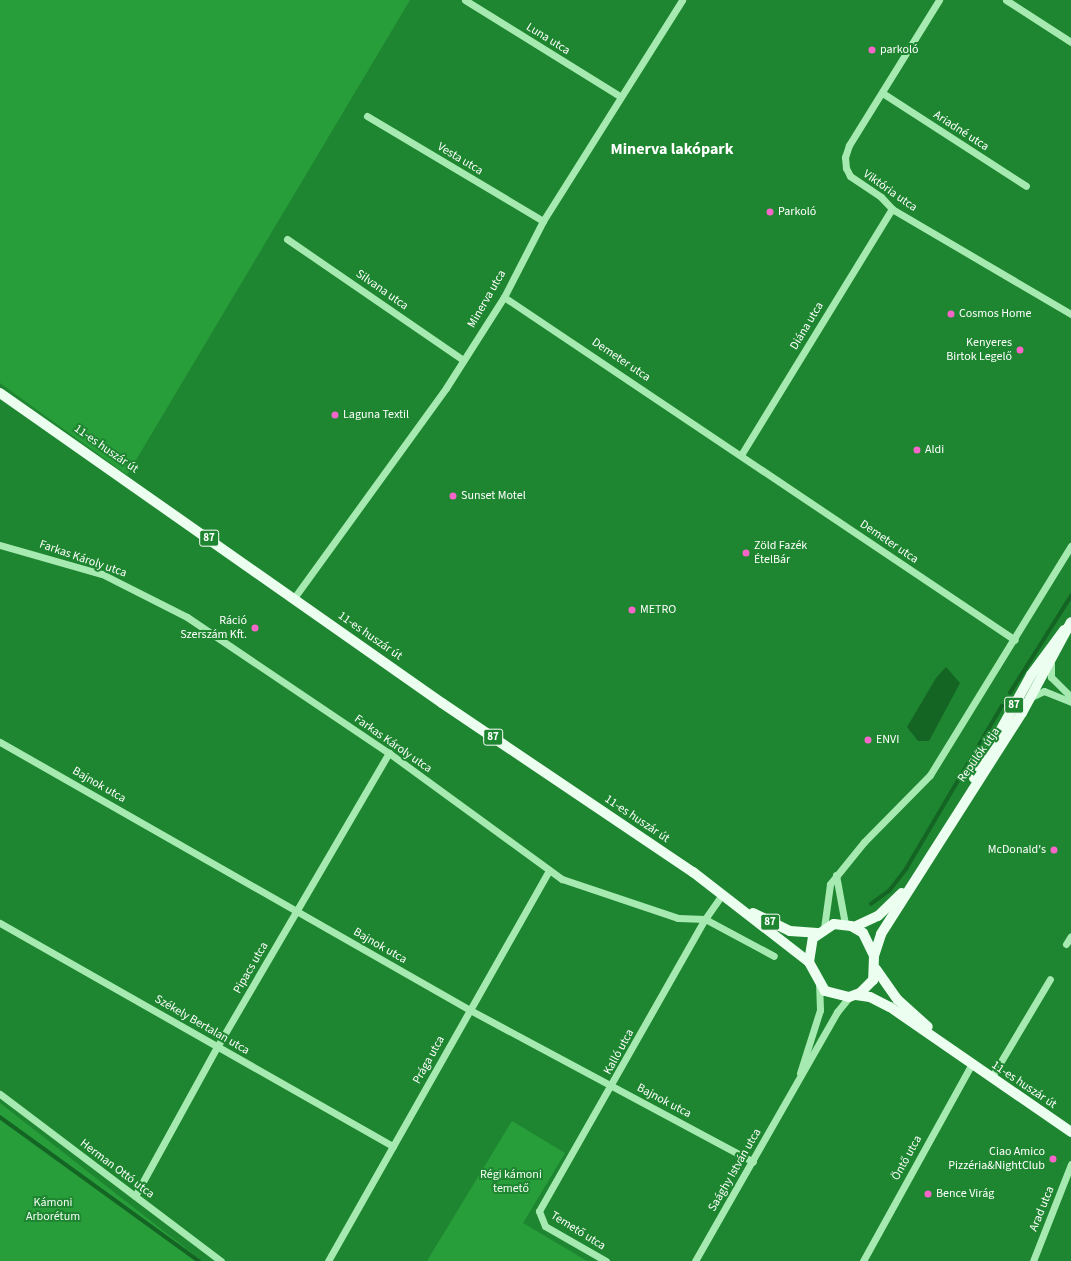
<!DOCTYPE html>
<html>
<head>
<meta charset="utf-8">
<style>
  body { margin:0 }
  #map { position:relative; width:1071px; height:1261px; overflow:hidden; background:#1e8630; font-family:"Source Sans 3",sans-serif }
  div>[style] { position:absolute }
  .green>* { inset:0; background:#289e3b }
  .water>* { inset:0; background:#146423 }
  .stream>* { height:3.5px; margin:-1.75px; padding:0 1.75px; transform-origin:1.75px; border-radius:1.75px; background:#146423 }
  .minor>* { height:7px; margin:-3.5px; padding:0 3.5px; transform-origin:3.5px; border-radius:3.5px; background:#a7eab1 }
  .major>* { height:10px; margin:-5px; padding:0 5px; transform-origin:5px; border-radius:5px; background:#ebfeef }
  .dots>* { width:11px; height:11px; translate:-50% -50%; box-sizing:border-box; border:2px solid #1e8630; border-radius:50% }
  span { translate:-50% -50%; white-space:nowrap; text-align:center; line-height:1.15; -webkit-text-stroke:4px #1e8630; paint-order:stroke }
  .shield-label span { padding:1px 3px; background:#1e8630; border:1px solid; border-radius:3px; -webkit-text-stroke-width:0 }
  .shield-label { font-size:11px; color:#fff; font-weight:700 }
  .street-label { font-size:12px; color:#fff }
  .poi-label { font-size:12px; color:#fff }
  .left { translate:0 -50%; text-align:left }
  .right { translate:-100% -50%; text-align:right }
  .park-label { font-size:12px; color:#f5fef6 }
  .district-label { font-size:16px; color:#fff; font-weight:700 }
</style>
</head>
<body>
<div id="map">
  <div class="green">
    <i style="clip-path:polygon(0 0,410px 0,127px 475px,0 383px)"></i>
    <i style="clip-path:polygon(0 1103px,202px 1261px,0 1261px)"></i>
    <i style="clip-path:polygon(512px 1121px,565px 1153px,523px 1223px,587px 1261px,427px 1261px)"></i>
  </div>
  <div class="water">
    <i style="clip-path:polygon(946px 667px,960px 683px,929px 741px,918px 741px,907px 727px,936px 678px)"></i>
  </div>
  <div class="stream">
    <i style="left:1010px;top:693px;width:115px;rotate:-57.8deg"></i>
    <i style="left:871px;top:904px;width:22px;rotate:-36deg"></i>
    <i style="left:889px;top:891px;width:28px;rotate:-52deg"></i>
    <i style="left:906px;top:869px;width:189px;rotate:-59.5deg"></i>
    <i style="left:0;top:1117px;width:246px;rotate:35.9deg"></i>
  </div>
  <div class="minor">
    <i style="left:465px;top:0;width:182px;rotate:31.8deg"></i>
    <i style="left:939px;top:0;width:171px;rotate:121.8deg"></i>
    <i style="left:849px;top:145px;width:13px;rotate:108deg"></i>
    <i style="left:845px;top:157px;width:11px;rotate:85deg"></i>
    <i style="left:846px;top:168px;width:9px;rotate:63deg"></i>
    <i style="left:850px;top:176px;width:37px;rotate:34deg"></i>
    <i style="left:881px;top:197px;width:16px;rotate:47deg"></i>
    <i style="left:892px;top:209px;width:208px;rotate:30.4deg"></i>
    <i style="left:1006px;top:0;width:77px;rotate:32.9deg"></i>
    <i style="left:884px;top:94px;width:169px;rotate:32.9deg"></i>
    <i style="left:367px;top:116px;width:205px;rotate:30.8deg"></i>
    <i style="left:287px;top:239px;width:214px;rotate:34.5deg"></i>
    <i style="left:504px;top:297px;width:615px;rotate:33.87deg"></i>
    <i style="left:741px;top:455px;width:289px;rotate:-58.5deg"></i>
    <i style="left:0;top:545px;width:106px;rotate:15.9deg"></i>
    <i style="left:102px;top:574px;width:95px;rotate:26.8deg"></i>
    <i style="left:187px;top:617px;width:244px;rotate:34deg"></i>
    <i style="left:389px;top:753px;width:214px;rotate:36.1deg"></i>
    <i style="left:562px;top:879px;width:122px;rotate:18.6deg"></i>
    <i style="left:678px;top:918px;width:27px;rotate:2deg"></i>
    <i style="left:705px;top:919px;width:78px;rotate:28.2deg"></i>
    <i style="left:294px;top:598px;width:259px;rotate:-54.1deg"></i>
    <i style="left:446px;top:388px;width:108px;rotate:-57.5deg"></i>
    <i style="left:504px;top:297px;width:85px;rotate:-62.8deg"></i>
    <i style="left:543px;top:221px;width:261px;rotate:-57.8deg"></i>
    <i style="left:1051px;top:664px;width:13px;rotate:90deg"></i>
    <i style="left:1051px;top:677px;width:28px;rotate:45deg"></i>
    <i style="left:1031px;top:697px;width:14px;rotate:-25deg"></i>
    <i style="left:1044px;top:691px;width:29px;rotate:22deg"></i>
    <i style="left:0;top:742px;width:541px;rotate:29.69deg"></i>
    <i style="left:470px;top:1010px;width:321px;rotate:28.2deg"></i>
    <i style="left:836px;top:875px;width:50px;rotate:79.6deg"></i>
    <i style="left:0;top:923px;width:452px;rotate:29.6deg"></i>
    <i style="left:824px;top:928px;width:44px;rotate:-82.2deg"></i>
    <i style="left:830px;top:884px;width:54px;rotate:-51deg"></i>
    <i style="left:864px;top:842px;width:94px;rotate:-45.4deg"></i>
    <i style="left:930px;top:775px;width:269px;rotate:-58.4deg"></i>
    <i style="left:1066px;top:944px;width:9px;rotate:-58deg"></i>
    <i style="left:800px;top:1073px;width:66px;rotate:-72.4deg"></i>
    <i style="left:820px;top:1010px;width:26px;rotate:-92deg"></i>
    <i style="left:991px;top:1078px;width:115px;rotate:-59.2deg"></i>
    <i style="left:0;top:1094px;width:277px;rotate:37.1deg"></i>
    <i style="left:135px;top:1196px;width:170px;rotate:-61.2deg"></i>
    <i style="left:217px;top:1047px;width:341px;rotate:-59.7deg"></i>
    <i style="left:328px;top:1261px;width:449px;rotate:-60.5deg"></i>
    <i style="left:606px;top:1261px;width:70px;rotate:-150.2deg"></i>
    <i style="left:545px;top:1226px;width:16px;rotate:-112deg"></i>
    <i style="left:539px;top:1211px;width:336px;rotate:-60.4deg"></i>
    <i style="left:705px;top:919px;width:29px;rotate:-55deg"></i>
    <i style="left:695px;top:1261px;width:287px;rotate:-60.3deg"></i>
    <i style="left:837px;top:1012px;width:19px;rotate:-51deg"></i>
    <i style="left:863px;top:1261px;width:224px;rotate:-61.1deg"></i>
    <i style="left:1033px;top:1261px;width:104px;rotate:-68.6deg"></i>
  </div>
  <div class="major">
    <i style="left:0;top:393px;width:540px;rotate:35.04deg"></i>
    <i style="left:442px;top:703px;width:303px;rotate:34deg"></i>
    <i style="left:693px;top:872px;width:147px;rotate:37.8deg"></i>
    <i style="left:974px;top:778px;width:118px;rotate:-61deg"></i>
    <i style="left:1031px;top:675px;width:56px;rotate:-53.7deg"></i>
    <i style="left:753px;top:913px;width:41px;rotate:25.9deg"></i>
    <i style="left:790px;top:931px;width:27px;rotate:4deg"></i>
    <i style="left:834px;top:924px;width:17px;rotate:7deg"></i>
    <i style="left:851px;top:926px;width:14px;rotate:30deg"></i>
    <i style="left:863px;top:933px;width:25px;rotate:64deg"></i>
    <i style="left:874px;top:956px;width:24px;rotate:92deg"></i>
    <i style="left:873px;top:980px;width:18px;rotate:135deg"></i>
    <i style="left:860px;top:993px;width:12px;rotate:160deg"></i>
    <i style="left:849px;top:997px;width:25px;rotate:-166deg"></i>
    <i style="left:825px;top:991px;width:33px;rotate:-119deg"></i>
    <i style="left:809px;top:962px;width:24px;rotate:-81deg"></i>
    <i style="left:813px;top:938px;width:25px;rotate:-34deg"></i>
    <i style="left:854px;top:927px;width:26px;rotate:-25deg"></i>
    <i style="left:878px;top:916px;width:33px;rotate:-44deg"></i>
    <i style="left:874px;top:956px;width:23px;rotate:-72deg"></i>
    <i style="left:881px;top:934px;width:262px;rotate:-57.5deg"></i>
    <i style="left:1022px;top:713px;width:103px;rotate:-61.7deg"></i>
    <i style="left:876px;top:969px;width:38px;rotate:55deg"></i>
    <i style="left:898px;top:1000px;width:40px;rotate:42deg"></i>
    <i style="left:856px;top:995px;width:14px;rotate:8deg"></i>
    <i style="left:870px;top:997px;width:22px;rotate:27deg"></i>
    <i style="left:890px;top:1007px;width:220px;rotate:34.6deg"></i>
  </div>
  <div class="dots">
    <i style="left:872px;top:50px;background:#f966c9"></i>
    <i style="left:770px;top:212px;background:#f966c9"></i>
    <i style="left:951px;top:314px;background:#f966c9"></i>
    <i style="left:1020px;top:350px;background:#f966c9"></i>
    <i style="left:335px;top:415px;background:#f966c9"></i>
    <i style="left:917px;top:450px;background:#f966c9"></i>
    <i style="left:453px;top:496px;background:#f966c9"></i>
    <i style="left:746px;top:553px;background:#f966c9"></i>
    <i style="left:632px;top:610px;background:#f966c9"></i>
    <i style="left:255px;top:628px;background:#f966c9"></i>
    <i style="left:868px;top:740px;background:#f966c9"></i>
    <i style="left:1054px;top:850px;background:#f966c9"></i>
    <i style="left:1053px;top:1159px;background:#f966c9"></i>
    <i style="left:928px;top:1194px;background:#f966c9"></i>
  </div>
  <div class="shield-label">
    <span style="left:209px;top:538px">87</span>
    <span style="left:1014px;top:705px">87</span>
    <span style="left:493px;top:737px">87</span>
    <span style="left:770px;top:922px">87</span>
  </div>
  <div class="street-label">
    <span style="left:548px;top:39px;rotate:32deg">Luna utca</span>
    <span style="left:961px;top:131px;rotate:33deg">Ariadné utca</span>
    <span style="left:460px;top:159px;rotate:31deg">Vesta utca</span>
    <span style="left:890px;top:191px;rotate:35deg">Viktória utca</span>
    <span style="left:382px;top:290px;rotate:35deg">Silvana utca</span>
    <span style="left:487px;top:299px;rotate:-60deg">Minerva utca</span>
    <span style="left:807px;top:326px;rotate:-59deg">Diána utca</span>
    <span style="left:621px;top:360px;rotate:34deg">Demeter utca</span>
    <span style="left:106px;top:449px;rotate:35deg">11-es huszár út</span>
    <span style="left:889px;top:542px;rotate:34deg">Demeter utca</span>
    <span style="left:83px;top:559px;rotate:19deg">Farkas Károly utca</span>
    <span style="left:370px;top:636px;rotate:35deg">11-es huszár út</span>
    <span style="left:393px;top:744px;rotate:35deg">Farkas Károly utca</span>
    <span style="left:979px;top:755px;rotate:-55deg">Repülők útja</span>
    <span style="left:99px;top:785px;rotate:30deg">Bajnok utca</span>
    <span style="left:637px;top:819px;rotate:34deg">11-es huszár út</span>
    <span style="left:380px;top:946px;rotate:30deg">Bajnok utca</span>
    <span style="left:251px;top:968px;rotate:-60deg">Pipacs utca</span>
    <span style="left:202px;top:1025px;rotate:30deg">Székely Bertalan utca</span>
    <span style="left:619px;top:1052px;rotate:-61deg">Kalló utca</span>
    <span style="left:429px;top:1060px;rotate:-61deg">Prága utca</span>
    <span style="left:1024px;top:1085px;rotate:34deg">11-es huszár út</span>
    <span style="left:664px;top:1101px;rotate:28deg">Bajnok utca</span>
    <span style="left:907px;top:1158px;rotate:-61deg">Öntő utca</span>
    <span style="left:117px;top:1169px;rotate:37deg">Herman Ottó utca</span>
    <span style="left:735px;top:1170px;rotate:-60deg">Saághy István utca</span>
    <span style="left:1042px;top:1209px;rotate:-68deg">Arad utca</span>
    <span style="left:578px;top:1231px;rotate:32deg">Temető utca</span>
  </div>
  <div class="poi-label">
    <span class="left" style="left:880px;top:50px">parkoló</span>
    <span class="left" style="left:778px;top:212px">Parkoló</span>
    <span class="left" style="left:959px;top:314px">Cosmos Home</span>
    <span class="right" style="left:1012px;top:350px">Kenyeres<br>Birtok Legelő</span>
    <span class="left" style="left:343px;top:415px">Laguna Textil</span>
    <span class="left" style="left:925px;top:450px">Aldi</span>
    <span class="left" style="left:461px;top:496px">Sunset Motel</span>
    <span class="left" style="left:754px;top:553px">Zöld Fazék<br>ÉtelBár</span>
    <span class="left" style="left:640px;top:610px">METRO</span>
    <span class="right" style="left:247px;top:628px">Ráció<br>Szerszám Kft.</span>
    <span class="left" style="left:876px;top:740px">ENVI</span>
    <span class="right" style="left:1046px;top:850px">McDonald's</span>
    <span class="right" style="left:1045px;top:1159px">Ciao Amico<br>Pizzéria&amp;NightClub</span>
    <span class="left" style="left:936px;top:1194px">Bence Virág</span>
  </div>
  <div class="park-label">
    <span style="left:511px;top:1182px">Régi kámoni<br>temető</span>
    <span style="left:53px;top:1210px">Kámoni<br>Arborétum</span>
  </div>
  <div class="district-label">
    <span style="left:672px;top:149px">Minerva lakópark</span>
  </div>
</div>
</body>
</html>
